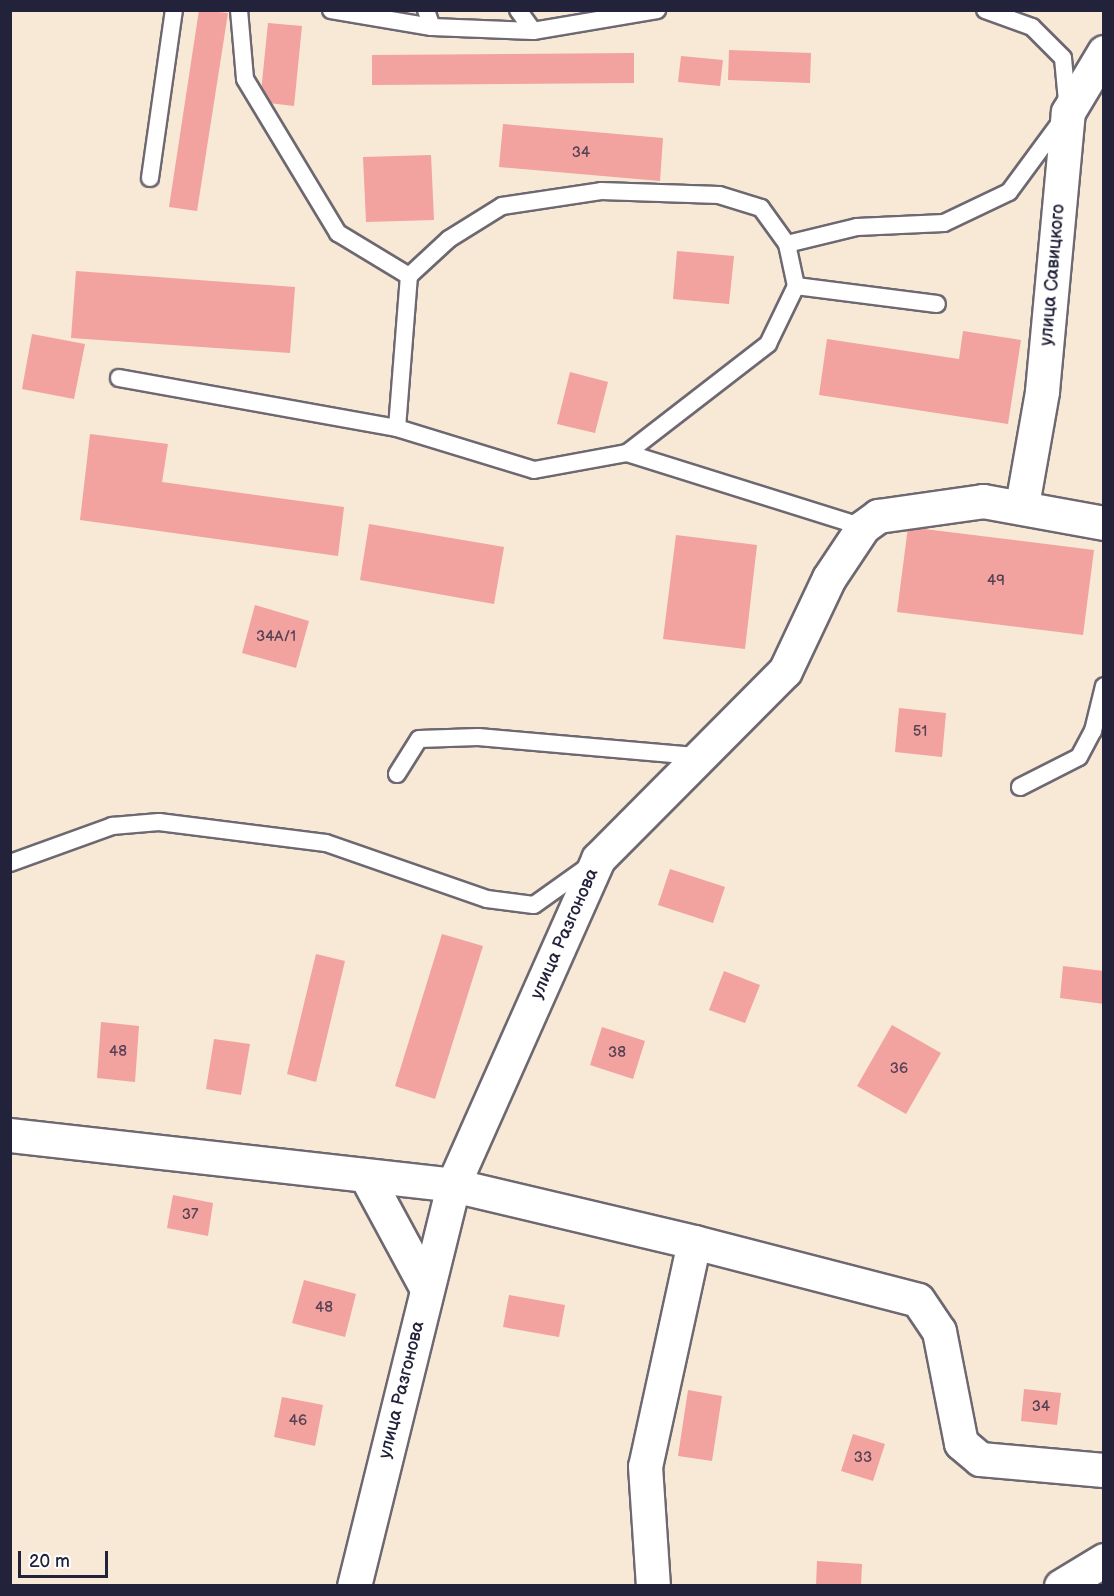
<!DOCTYPE html>
<html>
<head>
<meta charset="utf-8">
<style>
  body { margin:0 }
  #map { position:relative; width:1114px; height:1596px; overflow:hidden; background:#f7e9d6; font-family:"Balsamiq Sans",sans-serif }
  div>[style] { position:absolute }
  .building>* { inset:0; background:#f2a29f }
  .roads { filter:drop-shadow(2px 0 #6d6871) drop-shadow(-2px 0 #6d6871) drop-shadow(0 2px #6d6871) drop-shadow(0 -2px #6d6871) }
  .lane>* { height:16px; margin:-8px; padding:0 8px; transform-origin:8px; border-radius:8px; background:#fff }
  .street>* { height:33px; margin:-16.5px; padding:0 16.5px; transform-origin:16.5px; border-radius:16.5px; background:#fff }
  .secondary>* { height:33px; margin:-16.5px; padding:0 16.5px; transform-origin:16.5px; border-radius:16.5px; background:#fff }
  span { translate:-50% -50%; white-space:nowrap; text-align:center; line-height:1.15; -webkit-text-stroke:5px #fff; paint-order:stroke }
  .number-label { font-size:15px; color:#564254 }
  .number-label span { -webkit-text-stroke-width:0 }
  .street-label { font-size:18px; color:#22223b }
  .frame { position:absolute; inset:0; border:12px solid #22223b; pointer-events:none }
  .scale { position:absolute; left:18px; top:1551px; width:90px; height:27px; box-sizing:border-box; border:3px solid #22223b; border-top:0; padding-left:8px; font-size:18px; line-height:21px; white-space:nowrap; color:#22223b; -webkit-text-stroke:4px #fff; paint-order:stroke }
</style>
</head>
<body>
<div id="map">
  <div class="building">
    <i style="clip-path:polygon(199px 10px,228px 13px,197px 211px,169px 207px)"></i>
    <i style="clip-path:polygon(268px 23px,302px 26px,294px 106px,260px 102px)"></i>
    <i style="clip-path:polygon(729px 50px,811px 53px,810px 83px,728px 80px)"></i>
    <i style="clip-path:polygon(634px 53px,634px 83px,372px 85px,372px 55px)"></i>
    <i style="clip-path:polygon(681px 56px,723px 60px,720px 86px,678px 82px)"></i>
    <i style="clip-path:polygon(503px 124px,663px 138px,660px 181px,499px 167px)"></i>
    <i style="clip-path:polygon(431px 155px,434px 220px,366px 222px,363px 157px)"></i>
    <i style="clip-path:polygon(677px 251px,734px 256px,729px 304px,673px 299px)"></i>
    <i style="clip-path:polygon(76px 271px,295px 287px,290px 353px,71px 338px)"></i>
    <i style="clip-path:polygon(963px 331px,1021px 340px,1008px 424px,819px 395px,827px 339px,959px 359px)"></i>
    <i style="clip-path:polygon(32px 334px,85px 344px,74px 399px,22px 389px)"></i>
    <i style="clip-path:polygon(570px 372px,608px 382px,595px 433px,557px 424px)"></i>
    <i style="clip-path:polygon(90px 434px,168px 444px,162px 482px,344px 507px,338px 556px,80px 520px)"></i>
    <i style="clip-path:polygon(369px 524px,504px 547px,494px 604px,360px 580px)"></i>
    <i style="clip-path:polygon(908px 527px,1094px 550px,1083px 635px,897px 612px)"></i>
    <i style="clip-path:polygon(676px 535px,757px 545px,745px 649px,663px 639px)"></i>
    <i style="clip-path:polygon(255px 605px,309px 621px,296px 668px,242px 653px)"></i>
    <i style="clip-path:polygon(899px 708px,946px 713px,942px 757px,895px 752px)"></i>
    <i style="clip-path:polygon(670px 869px,725px 887px,713px 923px,658px 905px)"></i>
    <i style="clip-path:polygon(442px 934px,483px 946px,435px 1099px,395px 1086px)"></i>
    <i style="clip-path:polygon(316px 954px,345px 961px,316px 1082px,287px 1074px)"></i>
    <i style="clip-path:polygon(1063px 966px,1104px 971px,1104px 1004px,1060px 998px)"></i>
    <i style="clip-path:polygon(724px 971px,760px 985px,745px 1023px,709px 1010px)"></i>
    <i style="clip-path:polygon(101px 1022px,139px 1026px,135px 1082px,97px 1078px)"></i>
    <i style="clip-path:polygon(892px 1025px,941px 1053px,906px 1114px,857px 1086px)"></i>
    <i style="clip-path:polygon(602px 1027px,645px 1041px,633px 1079px,590px 1065px)"></i>
    <i style="clip-path:polygon(214px 1039px,250px 1044px,241px 1095px,206px 1089px)"></i>
    <i style="clip-path:polygon(173px 1195px,213px 1203px,208px 1236px,167px 1228px)"></i>
    <i style="clip-path:polygon(304px 1280px,356px 1294px,345px 1337px,292px 1323px)"></i>
    <i style="clip-path:polygon(509px 1295px,565px 1305px,559px 1337px,503px 1327px)"></i>
    <i style="clip-path:polygon(1024px 1389px,1061px 1393px,1057px 1425px,1021px 1421px)"></i>
    <i style="clip-path:polygon(688px 1390px,722px 1396px,712px 1461px,678px 1456px)"></i>
    <i style="clip-path:polygon(282px 1397px,323px 1405px,315px 1446px,274px 1437px)"></i>
    <i style="clip-path:polygon(853px 1434px,885px 1444px,873px 1481px,841px 1471px)"></i>
    <i style="clip-path:polygon(817px 1561px,862px 1564px,861px 1586px,816px 1586px)"></i>
  </div>
  <div class="roads">
    <div class="lane">
      <i style="left:239px;top:10px;width:69px;rotate:85deg"></i>
      <i style="left:245px;top:79px;width:180px;rotate:58.9deg"></i>
      <i style="left:338px;top:233px;width:83px;rotate:31.2deg"></i>
      <i style="left:331px;top:10px;width:102px;rotate:9.6deg"></i>
      <i style="left:432px;top:27px;width:101px;rotate:2.3deg"></i>
      <i style="left:533px;top:31px;width:126px;rotate:-9.6deg"></i>
      <i style="left:426px;top:10px;width:18px;rotate:71deg"></i>
      <i style="left:518px;top:10px;width:26px;rotate:54deg"></i>
      <i style="left:150px;top:178px;width:170px;rotate:-81.9deg"></i>
      <i style="left:787px;top:244px;width:72px;rotate:-13.7deg"></i>
      <i style="left:857px;top:227px;width:87px;rotate:-2.6deg"></i>
      <i style="left:944px;top:223px;width:72px;rotate:-25.5deg"></i>
      <i style="left:1009px;top:192px;width:99px;rotate:-53.6deg"></i>
      <i style="left:1068px;top:112px;width:54px;rotate:-95.3deg"></i>
      <i style="left:1063px;top:58px;width:44px;rotate:-135deg"></i>
      <i style="left:1032px;top:27px;width:50px;rotate:-160.1deg"></i>
      <i style="left:796px;top:286px;width:142px;rotate:7.3deg"></i>
      <i style="left:119px;top:378px;width:282px;rotate:10.2deg"></i>
      <i style="left:397px;top:428px;width:143px;rotate:17deg"></i>
      <i style="left:534px;top:470px;width:95px;rotate:-10.4deg"></i>
      <i style="left:627px;top:453px;width:247px;rotate:17.4deg"></i>
      <i style="left:397px;top:428px;width:152px;rotate:-85.5deg"></i>
      <i style="left:409px;top:276px;width:54px;rotate:-42.8deg"></i>
      <i style="left:449px;top:239px;width:62px;rotate:-31.9deg"></i>
      <i style="left:502px;top:206px;width:100px;rotate:-8.6deg"></i>
      <i style="left:601px;top:191px;width:118px;rotate:1.9deg"></i>
      <i style="left:719px;top:195px;width:44px;rotate:17.2deg"></i>
      <i style="left:761px;top:208px;width:44px;rotate:54.2deg"></i>
      <i style="left:787px;top:244px;width:43px;rotate:77.9deg"></i>
      <i style="left:796px;top:286px;width:64px;rotate:115.8deg"></i>
      <i style="left:768px;top:344px;width:178px;rotate:142.3deg"></i>
      <i style="left:397px;top:774px;width:41px;rotate:-57.8deg"></i>
      <i style="left:419px;top:739px;width:59px;rotate:-1.9deg"></i>
      <i style="left:478px;top:737px;width:218px;rotate:5deg"></i>
      <i style="left:1020px;top:787px;width:66px;rotate:-27deg"></i>
      <i style="left:1079px;top:757px;width:30px;rotate:-62deg"></i>
      <i style="left:1093px;top:731px;width:46px;rotate:-76.3deg"></i>
      <i style="left:10px;top:863px;width:109px;rotate:-19.9deg"></i>
      <i style="left:112px;top:826px;width:47px;rotate:-4.9deg"></i>
      <i style="left:159px;top:822px;width:168px;rotate:7.2deg"></i>
      <i style="left:326px;top:843px;width:170px;rotate:19.2deg"></i>
      <i style="left:487px;top:899px;width:47px;rotate:7.3deg"></i>
      <i style="left:534px;top:905px;width:69px;rotate:-35.5deg"></i>
    </div>
    <div class="street">
      <i style="left:1022px;top:505px;width:116px;rotate:-80deg"></i>
      <i style="left:1042px;top:391px;width:280px;rotate:-84.7deg"></i>
      <i style="left:1068px;top:112px;width:70px;rotate:-59deg"></i>
      <i style="left:10px;top:1135px;width:446px;rotate:6.4deg"></i>
      <i style="left:453px;top:1185px;width:248px;rotate:13.3deg"></i>
      <i style="left:694px;top:1242px;width:229px;rotate:102.3deg"></i>
      <i style="left:645px;top:1466px;width:120px;rotate:86.2deg"></i>
      <i style="left:366px;top:1176px;width:128px;rotate:61.6deg"></i>
      <i style="left:694px;top:1242px;width:231px;rotate:14.5deg"></i>
      <i style="left:918px;top:1300px;width:37px;rotate:56deg"></i>
      <i style="left:939px;top:1331px;width:114px;rotate:78.9deg"></i>
      <i style="left:961px;top:1443px;width:25px;rotate:40deg"></i>
      <i style="left:980px;top:1459px;width:124px;rotate:5.1deg"></i>
      <i style="left:1061px;top:1586px;width:50px;rotate:-31.2deg"></i>
    </div>
    <div class="secondary">
      <i style="left:354px;top:1586px;width:413px;rotate:-76.1deg"></i>
      <i style="left:453px;top:1185px;width:357px;rotate:-66deg"></i>
      <i style="left:598px;top:859px;width:265px;rotate:-45.2deg"></i>
      <i style="left:785px;top:671px;width:103px;rotate:-64.7deg"></i>
      <i style="left:829px;top:578px;width:61px;rotate:-56.3deg"></i>
      <i style="left:863px;top:527px;width:19px;rotate:-36deg"></i>
      <i style="left:878px;top:516px;width:106px;rotate:-8.1deg"></i>
      <i style="left:983px;top:501px;width:123px;rotate:10.3deg"></i>
    </div>
  </div>
  <div class="number-label">
    <span style="left:581px;top:153px">34</span>
    <span style="left:996px;top:581px">49</span>
    <span style="left:276px;top:637px">34А/1</span>
    <span style="left:920px;top:732px">51</span>
    <span style="left:118px;top:1052px">48</span>
    <span style="left:617px;top:1053px">38</span>
    <span style="left:899px;top:1069px">36</span>
    <span style="left:190px;top:1215px">37</span>
    <span style="left:324px;top:1308px">48</span>
    <span style="left:1041px;top:1407px">34</span>
    <span style="left:298px;top:1421px">46</span>
    <span style="left:863px;top:1458px">33</span>
  </div>
  <div class="street-label">
    <span style="left:1053px;top:275px;rotate:-85deg">улица Савицкого</span>
    <span style="left:565px;top:934px;rotate:-66deg">улица Разгонова</span>
    <span style="left:402px;top:1390px;rotate:-76deg">улица Разгонова</span>
  </div>
  <div class="frame"></div>
  <div class="scale">20 m</div>
</div>
</body>
</html>
